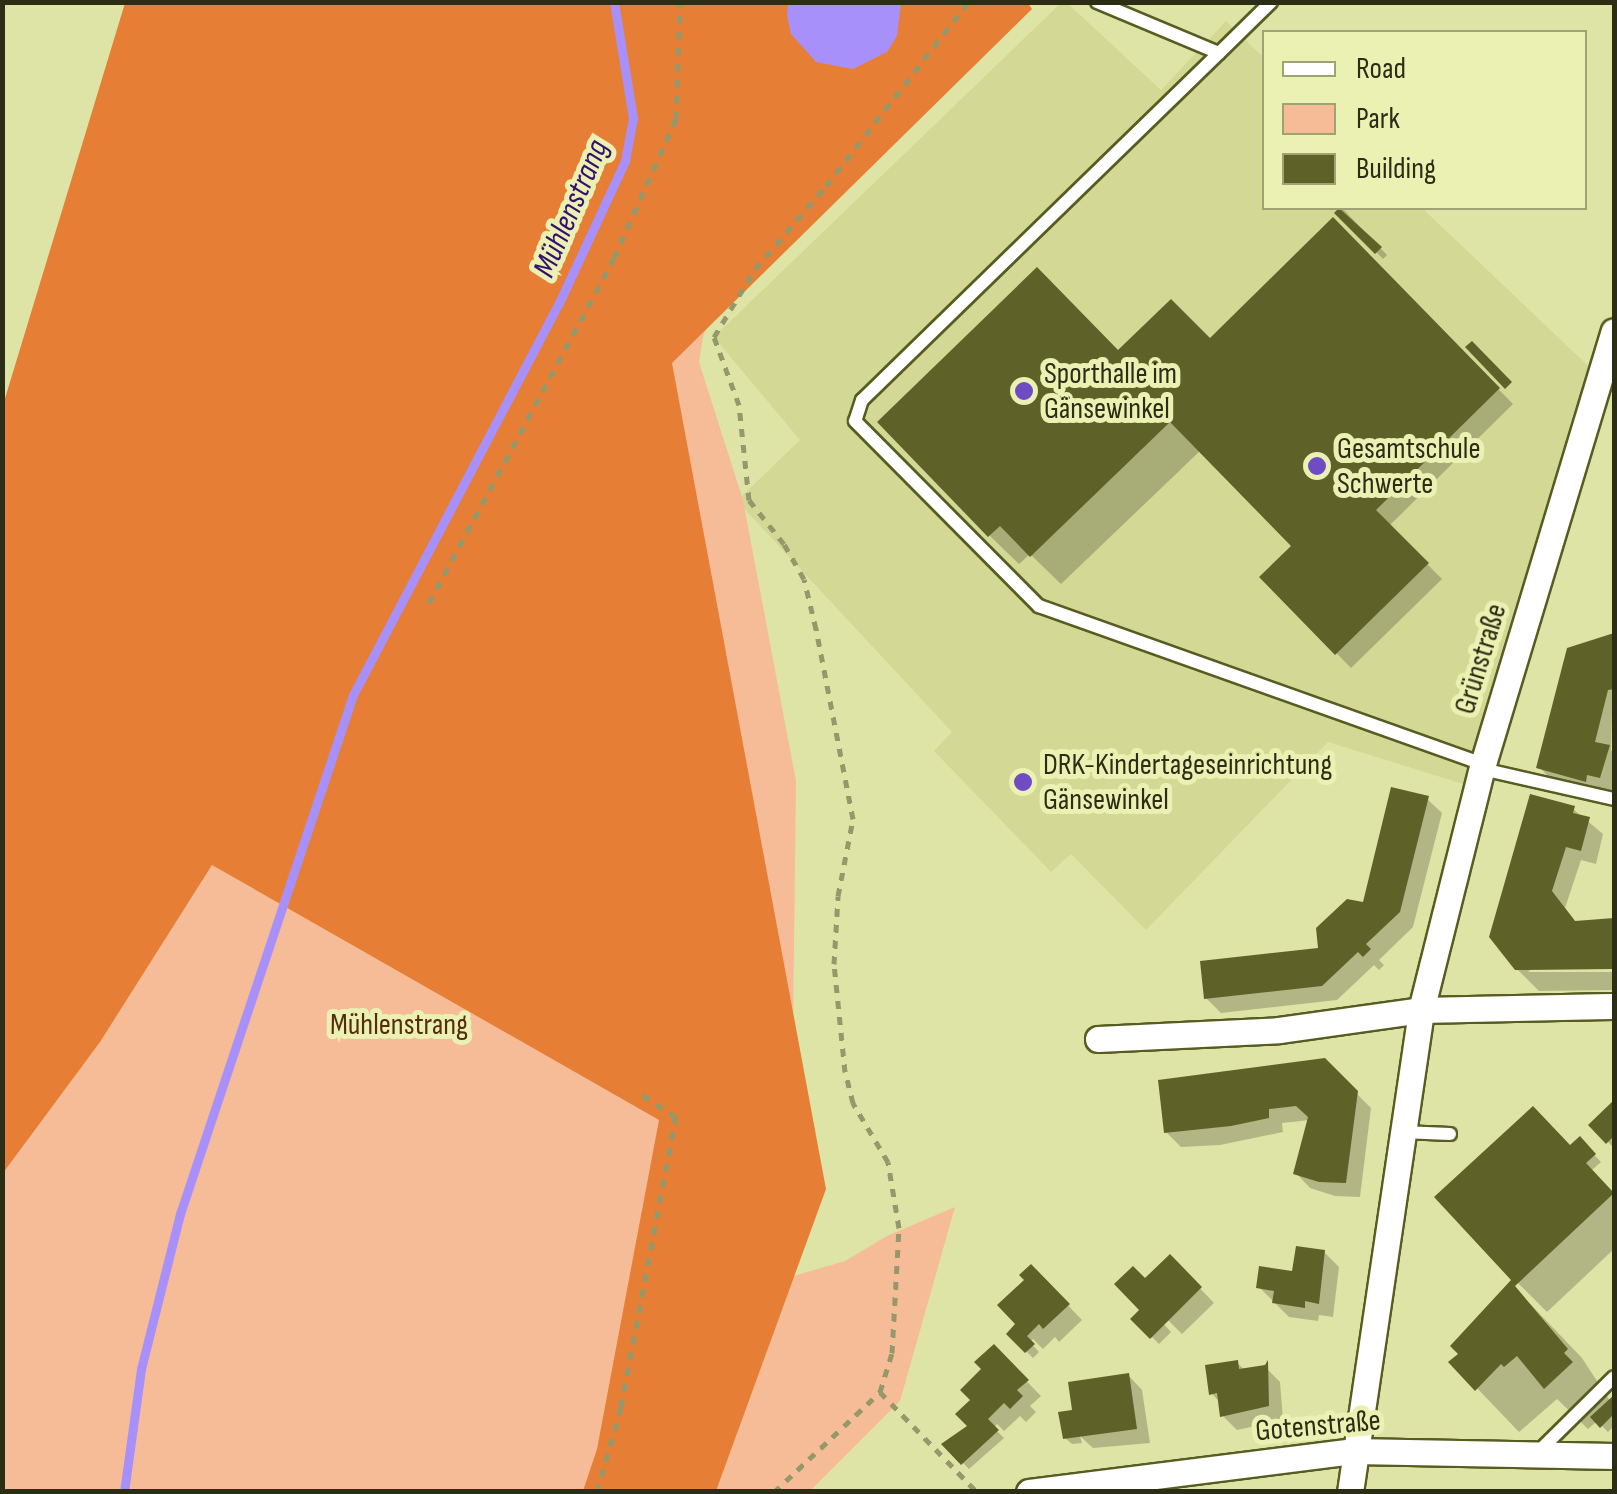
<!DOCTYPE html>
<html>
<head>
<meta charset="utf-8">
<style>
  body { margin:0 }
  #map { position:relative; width:1617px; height:1494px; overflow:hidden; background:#dee4a6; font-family:"Sofia Sans Condensed",sans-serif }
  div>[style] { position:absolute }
  .built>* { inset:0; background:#d3d894 }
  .green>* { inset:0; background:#f6bc98 }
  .forest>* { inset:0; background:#e67f35 }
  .water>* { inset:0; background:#a890fb }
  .shadow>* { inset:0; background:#0003 }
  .stream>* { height:9px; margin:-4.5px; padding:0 4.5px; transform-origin:4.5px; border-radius:4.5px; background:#a890fb }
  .building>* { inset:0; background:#5e6228 }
  .path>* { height:5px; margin-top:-2.5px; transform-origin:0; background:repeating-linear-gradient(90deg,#94986a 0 8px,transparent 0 16px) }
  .roads { filter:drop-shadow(2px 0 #585c21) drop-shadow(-2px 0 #585c21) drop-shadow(0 2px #585c21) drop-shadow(0 -2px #585c21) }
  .service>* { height:12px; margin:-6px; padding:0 6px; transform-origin:6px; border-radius:6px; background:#fff }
  .minor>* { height:25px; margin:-12.5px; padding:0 12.5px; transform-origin:12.5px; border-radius:12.5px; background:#fff }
  .dots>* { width:28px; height:28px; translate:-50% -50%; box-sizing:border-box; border:5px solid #ebf1b3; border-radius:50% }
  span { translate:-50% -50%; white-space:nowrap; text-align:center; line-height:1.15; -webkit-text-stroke:10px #ebf1b3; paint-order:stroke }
  .poi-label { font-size:30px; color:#2c2d15 }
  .left { translate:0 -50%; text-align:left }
  .street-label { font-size:30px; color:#2c2d15 }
  .park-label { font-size:30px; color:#552c0f }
  .water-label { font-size:32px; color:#35116f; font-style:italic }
  .frame { position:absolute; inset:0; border:5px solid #2c2d15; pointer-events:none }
  .legend { position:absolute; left:1262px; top:30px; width:325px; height:180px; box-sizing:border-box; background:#ebf1b3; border:2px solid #9fa374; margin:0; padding:12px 18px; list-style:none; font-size:30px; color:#2c2d15 }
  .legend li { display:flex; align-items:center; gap:20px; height:50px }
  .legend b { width:50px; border:2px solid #9fa374 }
</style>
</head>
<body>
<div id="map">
  <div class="built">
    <i style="clip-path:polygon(1061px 3px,1067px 3px,1161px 90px,1226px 21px,1264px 58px,1264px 208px,1422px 208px,1603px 380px,1476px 788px,1328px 742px,1146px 930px,1071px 854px,1051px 872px,934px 751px,952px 732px,737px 501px,800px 440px,714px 337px)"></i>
  </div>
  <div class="green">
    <i style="clip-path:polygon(784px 131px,703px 337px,699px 362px,743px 500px,796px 781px,790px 1277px,845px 1261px,887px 1236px,955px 1207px,900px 1401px,810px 1491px,3px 1492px,3px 541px)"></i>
  </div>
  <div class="forest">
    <i style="clip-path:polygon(125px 3px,1028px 3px,1032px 9px,672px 363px,826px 1189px,716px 1491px,583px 1491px,597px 1449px,659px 1120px,212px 865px,100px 1042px,3px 1173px,3px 405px)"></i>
  </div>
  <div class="water">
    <i style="clip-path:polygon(901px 2px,897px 36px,887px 52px,853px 69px,816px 62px,791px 34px,787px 15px,788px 3px)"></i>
  </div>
  <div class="shadow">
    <i style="clip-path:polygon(1342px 208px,1387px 255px,1383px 259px,1338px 213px)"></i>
    <i style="clip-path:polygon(1333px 221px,1513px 404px,1389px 526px,1442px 579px,1351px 668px,1262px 577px,1294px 546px,1201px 450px,1061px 584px,1030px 554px,1019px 564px,989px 535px,1119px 354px,1210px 341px)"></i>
    <i style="clip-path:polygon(1614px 639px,1611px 750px,1614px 754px,1614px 791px,1601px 788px,1600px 794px,1554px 782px,1539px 767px,1569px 650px)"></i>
    <i style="clip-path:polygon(1427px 799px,1442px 813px,1413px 927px,1379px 960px,1384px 965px,1379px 970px,1374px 965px,1337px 1000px,1221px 1013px,1206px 998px,1321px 950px,1364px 906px)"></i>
    <i style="clip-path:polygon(1573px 809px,1603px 834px,1596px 864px,1581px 860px,1565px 908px,1577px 923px,1614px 922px,1614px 967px,1533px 967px,1528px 972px,1614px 972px,1614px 990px,1539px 991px,1516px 968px)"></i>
    <i style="clip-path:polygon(1324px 1061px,1371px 1108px,1360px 1197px,1335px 1196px,1310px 1188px,1296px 1173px,1310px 1120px,1282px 1123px,1283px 1132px,1220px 1145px,1181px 1147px,1166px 1132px)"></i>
    <i style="clip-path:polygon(1614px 1103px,1614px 1148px,1591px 1125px)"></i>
    <i style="clip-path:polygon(1580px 1140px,1601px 1162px,1592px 1170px,1614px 1195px,1614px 1249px,1547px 1312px,1518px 1283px,1571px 1148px)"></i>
    <i style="clip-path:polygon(1324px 1252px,1339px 1267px,1333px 1317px,1319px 1315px,1318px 1321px,1289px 1317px,1259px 1287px,1294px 1274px)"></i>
    <i style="clip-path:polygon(1170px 1257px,1214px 1303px,1182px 1334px,1166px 1318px,1162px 1322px,1171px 1332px,1159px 1344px,1134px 1319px,1145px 1312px)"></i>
    <i style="clip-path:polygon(1031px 1267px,1082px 1320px,1059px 1342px,1055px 1337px,1043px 1349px,1033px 1339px,1030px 1342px,1039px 1352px,1033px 1358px,1009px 1334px,1029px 1334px,1001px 1305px,1027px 1280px)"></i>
    <i style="clip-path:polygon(1511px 1284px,1582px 1358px,1610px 1401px,1614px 1398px,1614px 1426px,1608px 1432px,1597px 1421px,1588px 1429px,1557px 1399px,1519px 1432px,1452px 1362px)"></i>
    <i style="clip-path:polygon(994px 1348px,1041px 1396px,1030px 1406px,1036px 1412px,1026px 1422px,1020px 1416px,1004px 1431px,997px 1424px,994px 1428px,1004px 1438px,969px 1469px,945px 1445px,969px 1425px,973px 1400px)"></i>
    <i style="clip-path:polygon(1237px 1363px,1245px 1370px,1266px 1368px,1280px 1382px,1283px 1420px,1237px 1430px,1223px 1416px,1221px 1403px,1211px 1393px)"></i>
    <i style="clip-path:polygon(1128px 1375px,1142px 1390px,1150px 1443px,1093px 1448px,1080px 1436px,1082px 1443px,1072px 1444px,1065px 1438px)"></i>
  </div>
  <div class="stream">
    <i style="left:124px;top:1492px;width:124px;rotate:-82.1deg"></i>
    <i style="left:141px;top:1369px;width:160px;rotate:-75.9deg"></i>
    <i style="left:180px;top:1214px;width:547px;rotate:-71.57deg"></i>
    <i style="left:353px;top:695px;width:443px;rotate:-62.3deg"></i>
    <i style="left:559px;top:303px;width:157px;rotate:-65.1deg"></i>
    <i style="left:625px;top:161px;width:44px;rotate:-79.5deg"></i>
    <i style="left:633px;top:118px;width:118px;rotate:-99.3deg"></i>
  </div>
  <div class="building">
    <i style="clip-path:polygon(1339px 208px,1382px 247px,1375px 254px,1334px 213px)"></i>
    <i style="clip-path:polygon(1333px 217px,1500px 388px,1376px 510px,1429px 563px,1335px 655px,1259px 577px,1291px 546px,1170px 422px,1030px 557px,1000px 526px,988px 537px,877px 422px,1037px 267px,1118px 350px,1171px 299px,1210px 338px)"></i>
    <i style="clip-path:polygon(1472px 341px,1512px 382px,1505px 389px,1465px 347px)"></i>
    <i style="clip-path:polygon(1614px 633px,1614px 689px,1608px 690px,1595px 742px,1610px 745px,1600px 778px,1587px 775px,1586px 782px,1536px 768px,1567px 648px)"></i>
    <i style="clip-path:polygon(1391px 787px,1429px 796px,1400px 912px,1366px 944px,1371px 949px,1363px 957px,1358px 952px,1322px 986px,1204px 999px,1200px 961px,1318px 948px,1316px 928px,1347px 899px,1363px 902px)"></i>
    <i style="clip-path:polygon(1530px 794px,1575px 806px,1573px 813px,1590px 817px,1581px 851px,1566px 847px,1552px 891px,1575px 921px,1614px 918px,1614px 969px,1515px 970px,1489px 937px)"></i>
    <i style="clip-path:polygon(1325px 1058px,1358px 1091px,1346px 1183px,1319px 1182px,1293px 1174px,1308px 1117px,1296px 1106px,1269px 1109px,1269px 1118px,1231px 1126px,1164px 1133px,1158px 1080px)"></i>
    <i style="clip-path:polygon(1614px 1100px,1614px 1136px,1606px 1144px,1588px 1125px)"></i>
    <i style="clip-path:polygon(1533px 1106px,1570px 1145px,1580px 1136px,1596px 1154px,1586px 1163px,1614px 1193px,1515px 1286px,1568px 1349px,1564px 1353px,1573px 1362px,1544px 1389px,1517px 1356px,1504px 1367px,1501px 1364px,1475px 1391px,1448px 1362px,1458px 1354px,1450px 1346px,1511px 1280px,1434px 1197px)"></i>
    <i style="clip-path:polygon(1296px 1246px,1325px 1250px,1319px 1304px,1305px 1301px,1305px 1308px,1272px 1303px,1274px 1291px,1256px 1288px,1259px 1266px,1292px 1271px)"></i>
    <i style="clip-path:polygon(1170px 1254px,1202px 1287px,1150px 1339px,1130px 1319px,1139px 1310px,1114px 1284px,1133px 1266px,1145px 1278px)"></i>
    <i style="clip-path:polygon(1031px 1264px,1070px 1304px,1043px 1329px,1039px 1324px,1027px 1336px,1035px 1344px,1025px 1353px,1006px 1334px,1015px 1324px,997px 1305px,1024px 1280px,1019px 1275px)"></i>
    <i style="clip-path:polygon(994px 1344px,1029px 1380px,1017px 1390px,1023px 1396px,1010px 1409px,1004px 1403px,988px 1419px,999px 1430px,961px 1465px,941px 1444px,967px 1426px,955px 1414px,970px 1400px,960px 1390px,981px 1369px,974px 1362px)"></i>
    <i style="clip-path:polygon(1238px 1360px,1239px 1369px,1265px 1365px,1268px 1360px,1269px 1406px,1220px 1417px,1217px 1393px,1209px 1395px,1205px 1365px)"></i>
    <i style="clip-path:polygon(1129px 1373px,1137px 1429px,1063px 1439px,1058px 1412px,1072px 1410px,1068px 1382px)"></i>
    <i style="clip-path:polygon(1614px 1395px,1614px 1414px,1600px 1428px,1590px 1417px)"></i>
  </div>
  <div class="path">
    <i style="left:429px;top:603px;width:391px;rotate:-61.8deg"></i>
    <i style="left:614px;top:258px;width:152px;rotate:-66deg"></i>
    <i style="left:676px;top:119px;width:117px;rotate:-88deg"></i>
    <i style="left:880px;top:1392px;width:139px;rotate:45.9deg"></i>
    <i style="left:597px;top:1492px;width:88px;rotate:-74.2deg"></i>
    <i style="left:621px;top:1407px;width:295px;rotate:-79.3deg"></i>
    <i style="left:676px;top:1117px;width:44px;rotate:-147deg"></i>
    <i style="left:774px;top:1492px;width:146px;rotate:-43.3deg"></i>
    <i style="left:880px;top:1392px;width:41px;rotate:-72.9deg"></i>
    <i style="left:892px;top:1353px;width:125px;rotate:-86.8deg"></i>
    <i style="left:899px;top:1228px;width:67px;rotate:-99.5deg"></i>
    <i style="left:888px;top:1162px;width:69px;rotate:-120.7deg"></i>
    <i style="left:853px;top:1103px;width:32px;rotate:-104deg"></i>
    <i style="left:845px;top:1072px;width:109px;rotate:-95.8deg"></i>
    <i style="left:834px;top:964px;width:68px;rotate:-86.6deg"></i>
    <i style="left:838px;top:896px;width:78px;rotate:-79deg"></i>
    <i style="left:853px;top:819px;width:194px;rotate:-101deg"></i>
    <i style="left:816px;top:629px;width:51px;rotate:-103.5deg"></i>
    <i style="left:804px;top:579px;width:40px;rotate:-119.7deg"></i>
    <i style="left:784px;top:544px;width:56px;rotate:-128.5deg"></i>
    <i style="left:749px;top:500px;width:96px;rotate:-96deg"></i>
    <i style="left:739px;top:405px;width:72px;rotate:-110.2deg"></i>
    <i style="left:714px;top:337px;width:79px;rotate:-58.9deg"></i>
    <i style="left:755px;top:269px;width:109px;rotate:-49.5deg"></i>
    <i style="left:826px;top:186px;width:232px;rotate:-52.3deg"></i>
  </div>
  <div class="roads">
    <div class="service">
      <i style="left:1097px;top:2px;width:132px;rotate:22.7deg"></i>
      <i style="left:1219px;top:53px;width:498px;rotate:135.8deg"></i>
      <i style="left:862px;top:400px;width:22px;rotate:108deg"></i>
      <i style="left:855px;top:421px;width:261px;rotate:45.2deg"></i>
      <i style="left:1039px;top:606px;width:471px;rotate:19.6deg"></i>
      <i style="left:1219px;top:53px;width:73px;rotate:-44.4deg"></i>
      <i style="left:1482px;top:769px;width:135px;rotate:12.8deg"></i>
      <i style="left:1402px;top:1132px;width:48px;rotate:2.4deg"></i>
      <i style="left:1539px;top:1451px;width:105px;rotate:-44.6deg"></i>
    </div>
    <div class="minor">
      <i style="left:1098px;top:1039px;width:181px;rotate:-2.8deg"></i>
      <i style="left:1279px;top:1030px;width:143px;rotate:-8deg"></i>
      <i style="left:1421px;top:1010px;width:193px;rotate:-1.2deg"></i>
      <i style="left:1029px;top:1492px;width:328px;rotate:-7.2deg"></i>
      <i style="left:1354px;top:1451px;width:260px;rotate:1.1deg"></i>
      <i style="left:1350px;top:1492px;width:487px;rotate:-81.6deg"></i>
      <i style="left:1421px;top:1010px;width:254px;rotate:-75.9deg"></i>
      <i style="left:1483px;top:764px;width:452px;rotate:-73.2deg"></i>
    </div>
  </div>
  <div class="dots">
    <i style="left:1024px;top:391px;background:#6f4bc4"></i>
    <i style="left:1317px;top:466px;background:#6f4bc4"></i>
    <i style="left:1023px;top:782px;background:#6f4bc4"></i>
  </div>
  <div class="poi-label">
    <span class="left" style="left:1044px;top:391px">Sporthalle im<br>Gänsewinkel</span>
    <span class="left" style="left:1337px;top:466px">Gesamtschule<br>Schwerte</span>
    <span class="left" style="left:1043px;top:782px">DRK-Kindertageseinrichtung<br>Gänsewinkel</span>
  </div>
  <div class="street-label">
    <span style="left:1481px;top:659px;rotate:-73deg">Grünstraße</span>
    <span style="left:1318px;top:1426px;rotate:-5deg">Gotenstraße</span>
  </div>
  <div class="park-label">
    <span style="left:399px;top:1025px">Mühlenstrang</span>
  </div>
  <div class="water-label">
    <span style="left:572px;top:209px;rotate:-67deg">Mühlenstrang</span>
  </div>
  <div class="frame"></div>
  <ul class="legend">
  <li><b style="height:12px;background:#fff"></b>Road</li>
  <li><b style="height:28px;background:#f6bc98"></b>Park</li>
  <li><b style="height:28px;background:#5e6228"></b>Building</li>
  </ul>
</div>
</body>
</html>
